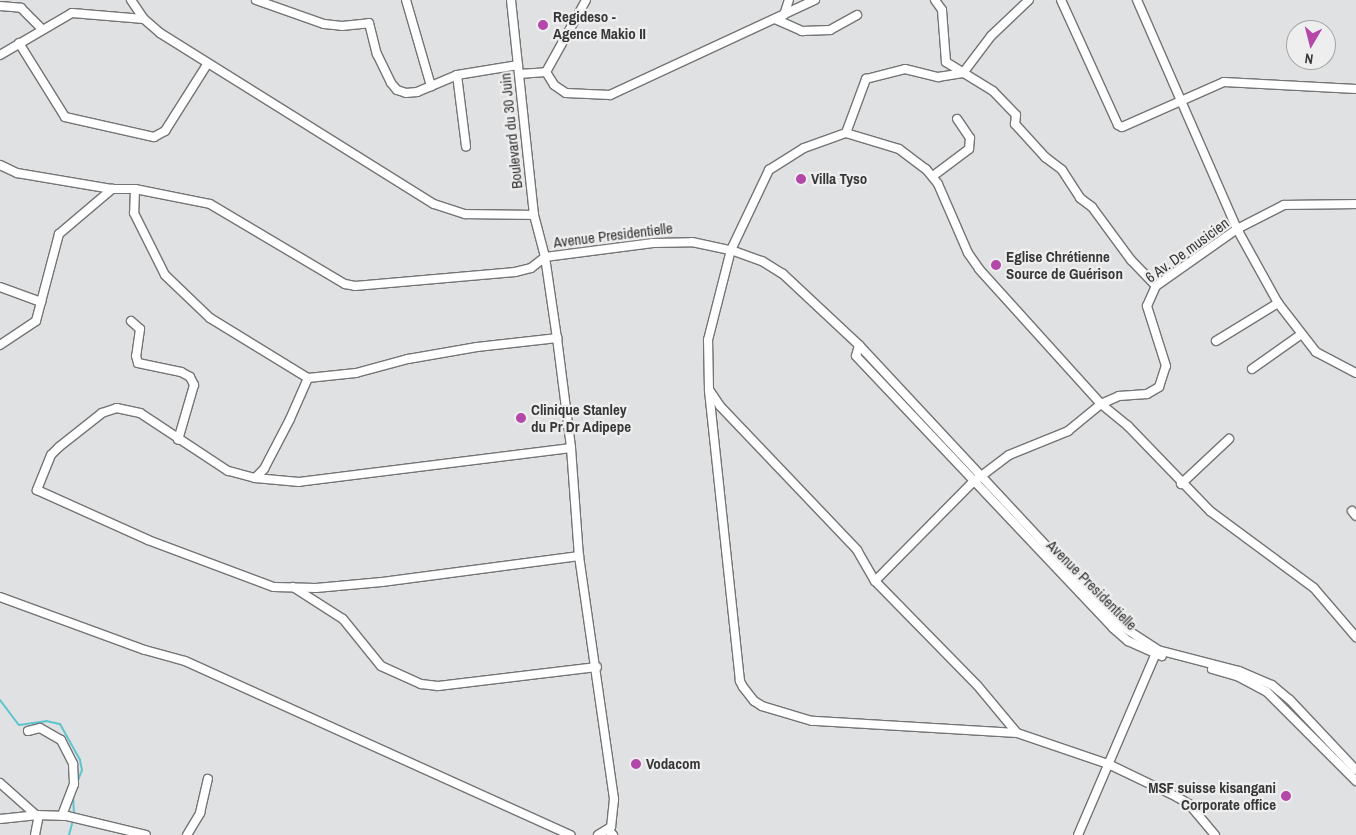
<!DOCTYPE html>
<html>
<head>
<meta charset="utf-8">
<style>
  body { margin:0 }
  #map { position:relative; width:1356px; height:835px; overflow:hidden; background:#e0e1e2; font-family:"Archivo Narrow",sans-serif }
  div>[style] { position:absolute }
  .stream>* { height:2px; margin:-1px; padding:0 1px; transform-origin:1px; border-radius:1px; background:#5cc5ce }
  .roads { filter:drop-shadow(1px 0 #747475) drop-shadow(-1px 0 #747475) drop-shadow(0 1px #747475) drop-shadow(0 -1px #747475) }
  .minor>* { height:8px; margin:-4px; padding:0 4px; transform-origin:4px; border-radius:4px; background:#fff }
  .dots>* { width:14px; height:14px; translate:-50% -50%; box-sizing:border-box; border:2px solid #eeeeef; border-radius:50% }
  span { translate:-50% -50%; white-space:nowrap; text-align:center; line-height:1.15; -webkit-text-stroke:4.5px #eeeeef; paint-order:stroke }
  .poi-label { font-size:15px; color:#373737; font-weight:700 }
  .left { translate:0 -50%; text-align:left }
  .right { translate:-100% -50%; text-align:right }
  .street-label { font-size:15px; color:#373737 }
  .north { position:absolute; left:1286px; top:20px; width:50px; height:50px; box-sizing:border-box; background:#eeeeef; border:1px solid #a5a5a5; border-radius:50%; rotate:188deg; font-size:14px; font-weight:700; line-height:20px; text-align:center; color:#373737 }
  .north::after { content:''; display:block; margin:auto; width:18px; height:22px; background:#b348a8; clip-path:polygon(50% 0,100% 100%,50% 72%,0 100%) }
</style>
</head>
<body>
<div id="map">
  <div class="stream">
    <i style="left:0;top:700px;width:31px;rotate:53deg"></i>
    <i style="left:19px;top:725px;width:27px;rotate:-8deg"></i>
    <i style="left:46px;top:721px;width:14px;rotate:12deg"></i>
    <i style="left:60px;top:724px;width:41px;rotate:60.9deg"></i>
    <i style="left:80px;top:760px;width:10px;rotate:79deg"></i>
    <i style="left:82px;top:770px;width:14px;rotate:111deg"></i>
    <i style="left:73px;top:795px;width:20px;rotate:87deg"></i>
    <i style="left:69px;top:835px;width:16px;rotate:-75deg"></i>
  </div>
  <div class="roads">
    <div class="minor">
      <i style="left:131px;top:0;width:23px;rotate:56deg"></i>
      <i style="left:144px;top:19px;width:21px;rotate:41deg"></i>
      <i style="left:160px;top:33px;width:323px;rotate:32deg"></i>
      <i style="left:434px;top:204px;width:33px;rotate:18deg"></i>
      <i style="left:465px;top:214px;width:69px;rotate:0.8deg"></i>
      <i style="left:256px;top:0;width:72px;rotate:19.4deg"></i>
      <i style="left:324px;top:24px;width:18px;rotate:6deg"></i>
      <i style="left:342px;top:26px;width:27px;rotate:-6deg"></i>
      <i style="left:369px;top:23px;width:32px;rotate:76deg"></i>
      <i style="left:377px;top:54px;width:32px;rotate:64deg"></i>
      <i style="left:391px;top:83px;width:9px;rotate:49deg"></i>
      <i style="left:397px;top:90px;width:9px;rotate:18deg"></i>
      <i style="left:406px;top:93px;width:11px;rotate:-5deg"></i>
      <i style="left:417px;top:92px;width:43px;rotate:-23deg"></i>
      <i style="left:457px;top:75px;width:62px;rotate:-9.3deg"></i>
      <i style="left:406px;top:0;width:90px;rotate:73.8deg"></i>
      <i style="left:511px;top:0;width:216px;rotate:83.9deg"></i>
      <i style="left:534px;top:215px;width:43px;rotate:75.3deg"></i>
      <i style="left:545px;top:257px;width:82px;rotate:81.6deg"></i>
      <i style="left:557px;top:338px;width:111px;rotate:82.7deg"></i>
      <i style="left:571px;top:448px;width:108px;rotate:85.8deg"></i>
      <i style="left:579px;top:556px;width:246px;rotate:81.8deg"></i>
      <i style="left:614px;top:799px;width:28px;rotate:96deg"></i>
      <i style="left:935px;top:0;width:12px;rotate:55deg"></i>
      <i style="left:942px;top:10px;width:52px;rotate:85.6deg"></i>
      <i style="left:946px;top:62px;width:55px;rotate:31.7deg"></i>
      <i style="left:993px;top:91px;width:33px;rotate:46deg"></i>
      <i style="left:1016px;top:115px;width:9px;rotate:96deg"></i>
      <i style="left:1015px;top:124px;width:45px;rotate:47.7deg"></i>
      <i style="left:1045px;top:157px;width:21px;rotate:37deg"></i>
      <i style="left:1062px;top:170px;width:33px;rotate:57deg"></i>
      <i style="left:1080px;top:198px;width:15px;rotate:37deg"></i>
      <i style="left:1092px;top:207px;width:66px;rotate:53.7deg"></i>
      <i style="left:1131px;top:260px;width:36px;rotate:46deg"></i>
      <i style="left:1061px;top:0;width:137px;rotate:65.5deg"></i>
      <i style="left:1118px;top:125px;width:4px;rotate:27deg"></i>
      <i style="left:1122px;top:127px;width:111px;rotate:-23.8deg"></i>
      <i style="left:1224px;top:82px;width:132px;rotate:3deg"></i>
      <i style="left:1137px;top:0;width:250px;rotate:66.4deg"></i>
      <i style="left:1237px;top:229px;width:85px;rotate:61deg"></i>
      <i style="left:1278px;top:303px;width:62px;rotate:52.2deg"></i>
      <i style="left:1316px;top:352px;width:45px;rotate:27.7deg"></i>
      <i style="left:0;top:6px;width:21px;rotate:5deg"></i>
      <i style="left:21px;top:8px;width:30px;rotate:45deg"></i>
      <i style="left:784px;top:15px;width:16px;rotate:-72deg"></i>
      <i style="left:775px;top:19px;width:30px;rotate:24deg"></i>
      <i style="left:802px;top:31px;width:28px;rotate:-2deg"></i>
      <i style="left:830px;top:30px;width:31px;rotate:-29deg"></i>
      <i style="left:19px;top:43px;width:87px;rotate:58.1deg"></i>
      <i style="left:65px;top:117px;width:91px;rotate:12.7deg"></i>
      <i style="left:154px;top:137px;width:13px;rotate:-29deg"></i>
      <i style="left:165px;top:131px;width:80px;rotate:-57.7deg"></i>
      <i style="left:0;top:55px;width:83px;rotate:-30.3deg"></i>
      <i style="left:72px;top:13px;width:72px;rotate:4.8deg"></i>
      <i style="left:546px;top:72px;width:82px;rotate:-60.9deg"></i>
      <i style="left:519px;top:74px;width:27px;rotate:-4deg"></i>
      <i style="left:546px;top:72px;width:15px;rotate:58deg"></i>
      <i style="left:554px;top:85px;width:14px;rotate:34deg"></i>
      <i style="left:566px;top:93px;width:44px;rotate:2.6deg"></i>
      <i style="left:610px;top:95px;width:226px;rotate:-24.9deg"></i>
      <i style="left:457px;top:75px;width:72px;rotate:82.8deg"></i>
      <i style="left:846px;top:133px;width:58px;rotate:-69.7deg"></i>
      <i style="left:866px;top:79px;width:40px;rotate:-14.4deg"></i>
      <i style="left:905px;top:69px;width:34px;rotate:14deg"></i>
      <i style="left:938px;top:77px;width:25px;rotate:-9deg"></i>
      <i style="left:963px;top:73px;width:46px;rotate:-52.9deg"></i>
      <i style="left:991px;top:36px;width:52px;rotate:-43.5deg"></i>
      <i style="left:0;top:165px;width:19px;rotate:25deg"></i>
      <i style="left:17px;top:173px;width:96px;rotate:9.6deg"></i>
      <i style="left:112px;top:189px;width:23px"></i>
      <i style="left:135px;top:189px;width:76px;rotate:11.3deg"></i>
      <i style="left:210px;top:204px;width:157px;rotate:30.7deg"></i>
      <i style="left:345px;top:284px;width:10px;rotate:11deg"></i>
      <i style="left:355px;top:286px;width:161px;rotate:-5deg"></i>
      <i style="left:515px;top:272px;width:16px;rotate:-14deg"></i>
      <i style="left:531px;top:268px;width:18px;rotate:-38deg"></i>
      <i style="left:933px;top:176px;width:45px;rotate:-36.9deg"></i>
      <i style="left:969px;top:149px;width:11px;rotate:-85deg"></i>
      <i style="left:970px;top:138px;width:23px;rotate:-124deg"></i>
      <i style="left:135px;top:189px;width:24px;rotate:92deg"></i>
      <i style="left:134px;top:213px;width:69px;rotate:63.4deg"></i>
      <i style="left:165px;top:275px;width:62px;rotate:43.7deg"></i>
      <i style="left:210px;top:318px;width:115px;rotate:31.5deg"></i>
      <i style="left:308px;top:378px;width:48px;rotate:-5.9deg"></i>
      <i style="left:356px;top:373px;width:54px;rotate:-15.1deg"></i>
      <i style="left:408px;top:359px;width:70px;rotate:-9.9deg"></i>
      <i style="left:477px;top:347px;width:81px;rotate:-6.4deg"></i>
      <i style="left:545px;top:257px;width:109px;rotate:-7.4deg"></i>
      <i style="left:653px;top:243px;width:39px;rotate:-1deg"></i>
      <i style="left:692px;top:242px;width:40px;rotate:12deg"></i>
      <i style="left:731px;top:250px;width:33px;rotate:20deg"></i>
      <i style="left:762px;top:261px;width:25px;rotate:32deg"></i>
      <i style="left:783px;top:274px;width:104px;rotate:43.1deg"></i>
      <i style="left:859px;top:345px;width:383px;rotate:47deg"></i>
      <i style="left:1120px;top:625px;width:45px;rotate:33.3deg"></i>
      <i style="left:1158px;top:650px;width:84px;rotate:14.5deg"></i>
      <i style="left:1239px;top:671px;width:36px;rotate:23deg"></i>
      <i style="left:1272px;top:685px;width:23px;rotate:40deg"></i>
      <i style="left:1290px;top:700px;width:96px;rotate:46.7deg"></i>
      <i style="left:0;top:287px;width:44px;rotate:20.1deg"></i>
      <i style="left:131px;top:321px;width:12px;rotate:42deg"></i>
      <i style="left:140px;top:329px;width:27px;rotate:98deg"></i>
      <i style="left:136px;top:356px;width:7px;rotate:74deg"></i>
      <i style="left:138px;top:363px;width:44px;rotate:11.8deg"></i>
      <i style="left:181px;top:372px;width:10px;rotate:29deg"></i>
      <i style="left:190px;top:377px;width:9px;rotate:63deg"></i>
      <i style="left:194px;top:385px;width:57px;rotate:106.2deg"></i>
      <i style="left:1216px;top:341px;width:73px;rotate:-31.5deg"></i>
      <i style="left:0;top:345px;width:43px;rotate:-33.7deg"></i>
      <i style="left:36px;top:321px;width:90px;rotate:-75.2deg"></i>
      <i style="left:59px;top:234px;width:70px;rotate:-40.3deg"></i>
      <i style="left:859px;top:345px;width:11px;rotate:105deg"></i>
      <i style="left:856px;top:356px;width:374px;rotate:46.6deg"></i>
      <i style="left:1113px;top:628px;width:20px;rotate:41deg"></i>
      <i style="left:1128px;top:641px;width:37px;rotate:24deg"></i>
      <i style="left:1252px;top:369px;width:59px;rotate:-35.3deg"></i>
      <i style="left:710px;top:391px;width:18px;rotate:56deg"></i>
      <i style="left:720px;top:406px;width:199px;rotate:46.4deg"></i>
      <i style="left:857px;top:550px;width:36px;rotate:60deg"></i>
      <i style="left:875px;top:581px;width:146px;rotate:45.6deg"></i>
      <i style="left:977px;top:685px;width:62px;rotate:50.2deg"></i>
      <i style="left:571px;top:448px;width:274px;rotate:172.9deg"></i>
      <i style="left:299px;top:482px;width:44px;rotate:-174.8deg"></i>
      <i style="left:255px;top:478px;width:28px;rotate:-165deg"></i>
      <i style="left:228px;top:471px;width:105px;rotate:-146.6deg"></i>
      <i style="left:140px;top:413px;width:24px;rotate:-168deg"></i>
      <i style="left:117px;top:408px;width:16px;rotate:162deg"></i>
      <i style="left:102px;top:413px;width:55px;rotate:141.7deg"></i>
      <i style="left:59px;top:447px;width:11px;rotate:135deg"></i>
      <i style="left:51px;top:455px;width:38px;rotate:112deg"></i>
      <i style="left:37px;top:490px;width:122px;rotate:24.2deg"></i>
      <i style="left:148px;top:540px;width:134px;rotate:20.5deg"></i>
      <i style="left:274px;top:587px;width:42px;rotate:1.4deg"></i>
      <i style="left:316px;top:588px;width:66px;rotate:-5.2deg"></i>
      <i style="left:382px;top:582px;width:199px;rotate:-7.5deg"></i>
      <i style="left:255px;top:478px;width:13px;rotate:-45deg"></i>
      <i style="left:264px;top:469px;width:56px;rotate:-62.5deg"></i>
      <i style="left:290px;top:419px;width:45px;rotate:-66.3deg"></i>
      <i style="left:1181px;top:484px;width:66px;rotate:-43.2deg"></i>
      <i style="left:1352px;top:511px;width:6px;rotate:51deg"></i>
      <i style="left:875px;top:581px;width:138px;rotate:-45.3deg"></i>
      <i style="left:972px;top:483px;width:46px;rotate:-37.1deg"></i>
      <i style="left:1009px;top:455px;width:64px;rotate:-22.1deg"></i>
      <i style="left:1068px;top:431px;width:43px;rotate:-39.3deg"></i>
      <i style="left:1101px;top:404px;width:20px;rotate:-24deg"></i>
      <i style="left:1119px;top:396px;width:28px;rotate:-4deg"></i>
      <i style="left:1147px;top:394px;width:14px;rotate:-30deg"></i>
      <i style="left:1159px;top:387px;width:22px;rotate:-72deg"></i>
      <i style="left:1166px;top:366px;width:63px;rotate:-107.6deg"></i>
      <i style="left:1147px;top:306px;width:22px;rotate:-66deg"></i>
      <i style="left:1156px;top:286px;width:99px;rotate:-35.1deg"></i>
      <i style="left:1237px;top:229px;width:53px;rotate:-27.1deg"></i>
      <i style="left:1284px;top:205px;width:72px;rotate:-0.8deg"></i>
      <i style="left:293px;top:587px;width:59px;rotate:32.6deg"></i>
      <i style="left:343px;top:619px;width:60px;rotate:51deg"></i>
      <i style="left:381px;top:666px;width:44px;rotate:24.2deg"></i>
      <i style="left:421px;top:684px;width:17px;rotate:7deg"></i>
      <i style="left:438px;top:686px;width:160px;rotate:-6.8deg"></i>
      <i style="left:0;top:597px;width:154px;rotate:20.1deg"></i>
      <i style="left:145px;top:650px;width:41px;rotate:15.4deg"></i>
      <i style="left:185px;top:661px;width:423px;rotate:24.3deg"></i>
      <i style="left:1212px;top:669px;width:26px;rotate:16deg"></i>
      <i style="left:1237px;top:676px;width:34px;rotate:28deg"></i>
      <i style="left:1267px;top:692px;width:126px;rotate:45deg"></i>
      <i style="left:28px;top:731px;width:12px;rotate:-14deg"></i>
      <i style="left:40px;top:728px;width:24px;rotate:30deg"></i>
      <i style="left:61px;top:740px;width:27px;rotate:63deg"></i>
      <i style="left:73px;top:764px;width:20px;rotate:87deg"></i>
      <i style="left:74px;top:784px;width:34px;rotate:111deg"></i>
      <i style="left:0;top:783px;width:48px;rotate:41.6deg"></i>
      <i style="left:0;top:819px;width:36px;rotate:-6deg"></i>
      <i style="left:36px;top:815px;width:31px;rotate:2deg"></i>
      <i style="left:67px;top:816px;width:81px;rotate:13.5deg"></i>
      <i style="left:35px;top:835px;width:20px;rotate:-79deg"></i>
      <i style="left:187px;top:835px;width:26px;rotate:-59deg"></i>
      <i style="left:200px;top:813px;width:35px;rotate:-77deg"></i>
      <i style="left:598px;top:835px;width:15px;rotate:-32deg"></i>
      <i style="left:611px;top:827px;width:4px;rotate:135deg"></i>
      <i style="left:608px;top:830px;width:7px;rotate:45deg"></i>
      <i style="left:1078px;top:835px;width:200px;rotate:-66.8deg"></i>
      <i style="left:1215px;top:835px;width:40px;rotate:-130deg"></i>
      <i style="left:1189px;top:804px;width:14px;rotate:-150deg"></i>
      <i style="left:1177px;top:797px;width:76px;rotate:-154.4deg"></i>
      <i style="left:1108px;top:764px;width:96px;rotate:-161.2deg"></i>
      <i style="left:1017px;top:733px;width:205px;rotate:-176.6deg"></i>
      <i style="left:812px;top:721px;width:52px;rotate:-163.3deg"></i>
      <i style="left:762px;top:706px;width:9px;rotate:-148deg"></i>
      <i style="left:754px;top:701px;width:18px;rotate:-128deg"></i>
      <i style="left:743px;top:687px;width:7px;rotate:-117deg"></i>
      <i style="left:740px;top:681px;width:293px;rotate:-96.1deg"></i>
      <i style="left:709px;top:390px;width:50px;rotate:-91.1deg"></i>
      <i style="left:708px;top:340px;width:93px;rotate:-75.7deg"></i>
      <i style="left:731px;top:250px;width:89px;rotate:-64.6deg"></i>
      <i style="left:769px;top:170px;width:41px;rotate:-32.2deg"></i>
      <i style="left:804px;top:148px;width:45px;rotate:-19.7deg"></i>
      <i style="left:846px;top:133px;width:55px;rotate:16.8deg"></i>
      <i style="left:899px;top:149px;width:34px;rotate:37deg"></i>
      <i style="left:926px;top:169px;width:19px;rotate:51deg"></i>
      <i style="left:938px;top:184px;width:75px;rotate:66.5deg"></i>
      <i style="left:968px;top:253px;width:19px;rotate:55deg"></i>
      <i style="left:979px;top:269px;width:182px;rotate:47.9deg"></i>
      <i style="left:1101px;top:404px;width:35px;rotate:39deg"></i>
      <i style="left:1128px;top:426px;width:118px;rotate:46deg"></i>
      <i style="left:1210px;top:511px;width:129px;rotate:36.5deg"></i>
      <i style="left:1314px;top:588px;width:65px;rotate:49.4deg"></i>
    </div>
  </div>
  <div class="dots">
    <i style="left:543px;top:25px;background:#b348a8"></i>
    <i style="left:801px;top:179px;background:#b348a8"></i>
    <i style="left:996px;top:265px;background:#b348a8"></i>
    <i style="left:521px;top:418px;background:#b348a8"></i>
    <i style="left:636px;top:764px;background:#b348a8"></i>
    <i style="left:1286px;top:796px;background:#b348a8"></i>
  </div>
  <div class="poi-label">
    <span class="left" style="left:553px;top:25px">Regideso -<br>Agence Makio II</span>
    <span class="left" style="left:811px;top:179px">Villa Tyso</span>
    <span class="left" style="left:1006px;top:265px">Eglise Chrétienne<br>Source de Guérison</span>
    <span class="left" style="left:531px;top:418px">Clinique Stanley<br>du Pr Dr Adipepe</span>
    <span class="left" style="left:646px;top:764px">Vodacom</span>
    <span class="right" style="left:1276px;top:796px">MSF suisse kisangani<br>Corporate office</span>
  </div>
  <div class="street-label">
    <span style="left:511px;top:131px;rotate:-96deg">Boulevard du 30 Juin</span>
    <span style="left:613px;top:235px;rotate:-7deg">Avenue Presidentielle</span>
    <span style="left:1187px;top:250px;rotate:-36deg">6 Av. De musicien</span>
    <span style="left:1092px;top:585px;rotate:45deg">Avenue Presidentielle</span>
  </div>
  <div class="north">N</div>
</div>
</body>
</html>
